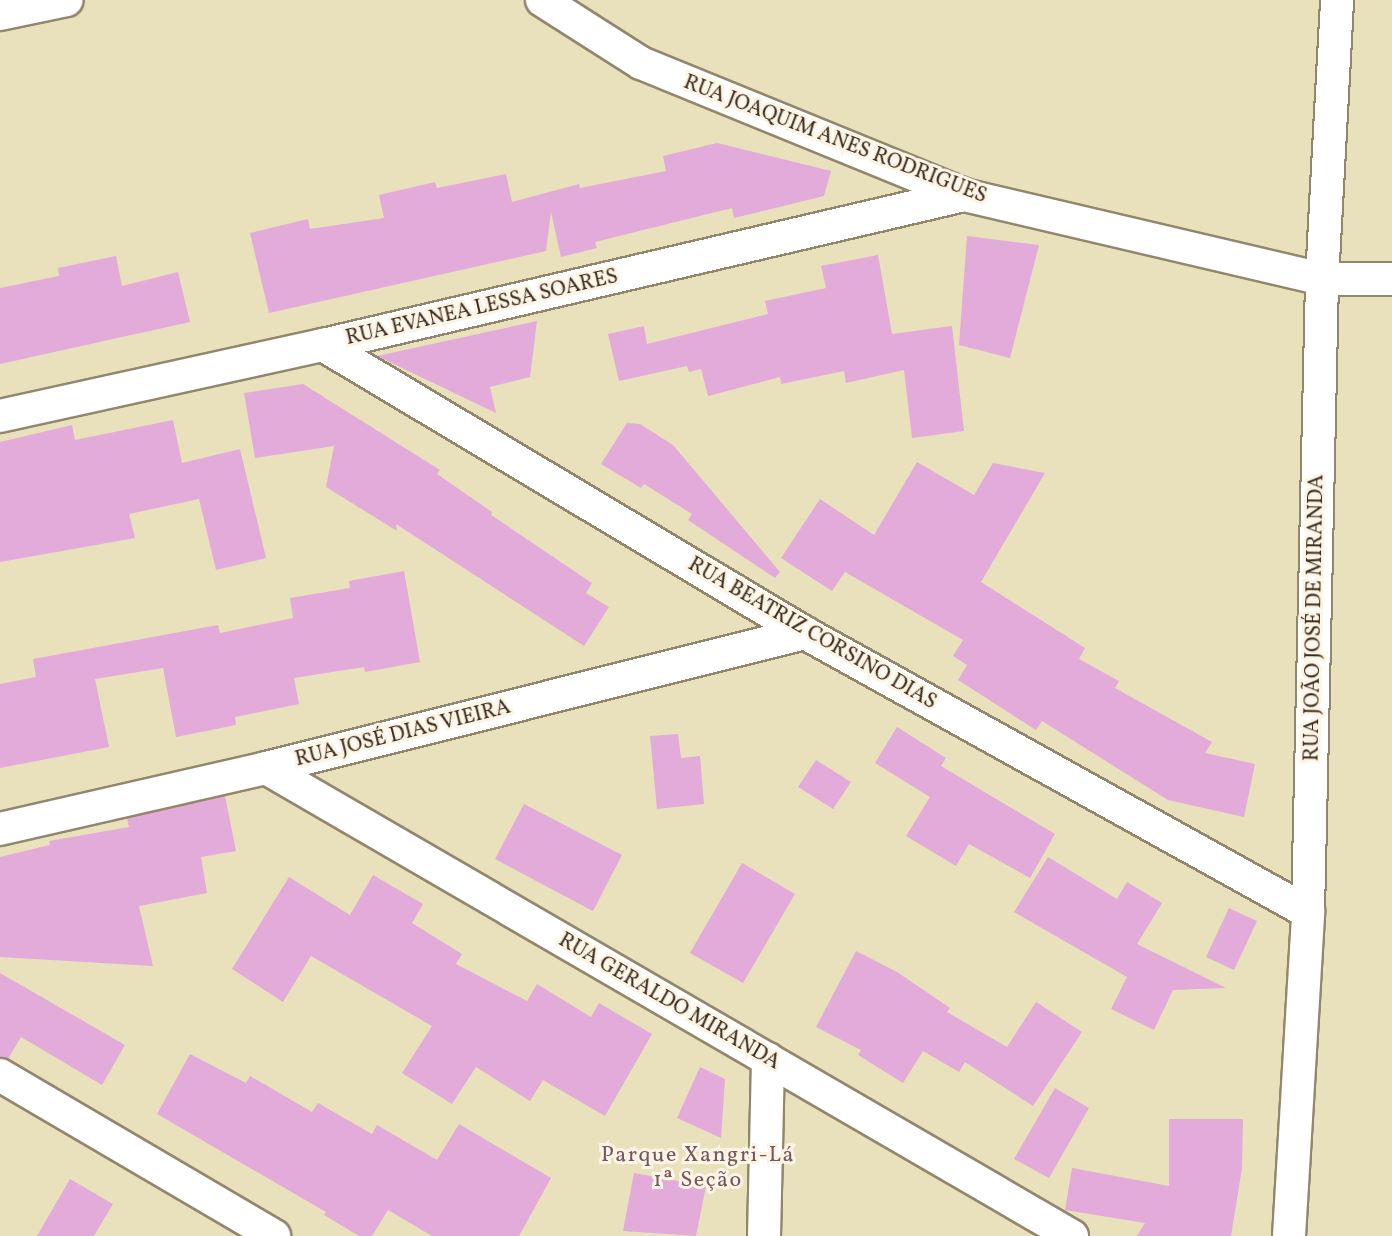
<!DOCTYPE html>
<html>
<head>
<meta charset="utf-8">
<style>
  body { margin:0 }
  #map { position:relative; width:1392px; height:1236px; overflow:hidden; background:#e9e1bc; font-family:Vollkorn,serif }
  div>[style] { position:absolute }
  .building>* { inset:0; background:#e2abda }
  .roads { filter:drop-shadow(2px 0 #92866d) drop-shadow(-2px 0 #92866d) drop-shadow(0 2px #92866d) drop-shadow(0 -2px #92866d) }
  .minor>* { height:32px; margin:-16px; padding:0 16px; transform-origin:16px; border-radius:16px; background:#fff }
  span { translate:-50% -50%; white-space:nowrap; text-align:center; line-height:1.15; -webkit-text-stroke:6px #fcf5e5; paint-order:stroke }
  .street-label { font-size:21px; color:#3b2a1e }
  .neighbourhood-label { font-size:22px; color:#755760; letter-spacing:1.5px }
</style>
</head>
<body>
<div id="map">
  <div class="building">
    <i style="clip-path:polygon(717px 143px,831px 171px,824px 196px,734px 218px,732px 208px,595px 242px,597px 248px,561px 257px,551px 212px,546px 251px,269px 313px,250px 233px,308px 219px,310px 229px,384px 218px,379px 195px,435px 182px,437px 188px,506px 174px,512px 202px,579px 184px,580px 188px,666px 171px,663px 156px)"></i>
    <i style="clip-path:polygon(967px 236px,1039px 245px,1010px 358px,959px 345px)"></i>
    <i style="clip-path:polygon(878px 255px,892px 334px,952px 326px,964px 431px,912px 438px,904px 370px,846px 383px,844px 371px,781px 384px,780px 377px,708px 396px,701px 369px,689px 372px,687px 366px,619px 381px,608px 334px,644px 326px,647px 344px,768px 314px,765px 301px,826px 288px,821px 266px)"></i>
    <i style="clip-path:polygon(116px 256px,122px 286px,178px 272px,190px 322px,0 364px,0 288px,59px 276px,58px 268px)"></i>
    <i style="clip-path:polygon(537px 321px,530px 377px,490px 387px,496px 413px,377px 356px)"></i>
    <i style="clip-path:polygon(303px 384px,440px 470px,437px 474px,492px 512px,491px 515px,592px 583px,586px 593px,609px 607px,584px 646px,396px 524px,397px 531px,326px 487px,334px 446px,255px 458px,244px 393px)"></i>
    <i style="clip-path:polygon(173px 420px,182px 463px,240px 449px,266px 558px,216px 570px,199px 499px,129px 514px,135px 538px,0 562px,0 442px,72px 425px,75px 440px)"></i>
    <i style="clip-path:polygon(627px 423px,640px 424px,673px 445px,780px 572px,775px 578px,688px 520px,692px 514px,644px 484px,641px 488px,601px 464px)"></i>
    <i style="clip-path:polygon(917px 462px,974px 495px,993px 463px,1045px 473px,981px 582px,1085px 648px,1079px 659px,1119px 681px,1115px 688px,1212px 742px,1205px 753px,1255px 764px,1244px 817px,1168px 800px,1042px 721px,1036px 730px,958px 680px,967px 665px,953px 656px,963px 640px,845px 572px,832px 591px,781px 558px,820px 499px,874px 535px)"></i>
    <i style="clip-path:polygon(404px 571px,420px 662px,365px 672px,364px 667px,294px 678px,299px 704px,235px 717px,236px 725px,176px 737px,163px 668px,95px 679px,109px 747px,0 768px,0 684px,36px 677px,33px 659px,218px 625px,220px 633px,293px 618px,290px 598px,350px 588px,349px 581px)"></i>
    <i style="clip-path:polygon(897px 727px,946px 758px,941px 766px,1055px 834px,1030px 878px,969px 844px,956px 866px,906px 836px,930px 797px,875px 763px)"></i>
    <i style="clip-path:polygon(678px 734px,681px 758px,700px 756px,704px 804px,657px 809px,650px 736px)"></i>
    <i style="clip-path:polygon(816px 760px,851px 782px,833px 809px,798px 787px)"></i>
    <i style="clip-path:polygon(225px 796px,236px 851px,201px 857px,207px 893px,139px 906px,153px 966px,0 957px,0 857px,50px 845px,49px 841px,129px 827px,127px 818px)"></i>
    <i style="clip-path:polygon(524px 804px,622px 855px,593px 911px,495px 859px)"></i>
    <i style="clip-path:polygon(1048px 857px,1117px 899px,1127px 882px,1162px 903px,1137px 944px,1226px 988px,1173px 990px,1154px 1030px,1111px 1009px,1127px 977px,1014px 912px)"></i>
    <i style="clip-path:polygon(742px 863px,795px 894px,743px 983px,690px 953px)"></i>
    <i style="clip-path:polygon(373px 875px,423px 904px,412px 923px,462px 954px,456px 964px,527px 1001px,537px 984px,591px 1017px,599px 1003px,652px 1034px,605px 1116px,543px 1080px,530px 1101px,476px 1067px,452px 1104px,402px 1073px,432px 1026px,311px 956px,283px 1002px,232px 969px,289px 877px,350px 915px)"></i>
    <i style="clip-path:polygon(1229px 908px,1257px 921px,1234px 970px,1206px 957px)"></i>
    <i style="clip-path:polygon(856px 951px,897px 972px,950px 1008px,947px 1012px,1007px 1047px,1036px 1002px,1082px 1032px,1033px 1106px,965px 1062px,959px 1072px,923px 1051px,903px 1083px,858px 1055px,861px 1050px,816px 1027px)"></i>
    <i style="clip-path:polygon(0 973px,125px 1045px,102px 1085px,21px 1037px,8px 1059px,0 1057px)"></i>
    <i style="clip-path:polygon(190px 1054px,246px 1083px,250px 1076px,312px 1112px,318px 1103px,372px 1134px,377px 1125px,437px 1160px,459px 1124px,551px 1178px,519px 1236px,432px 1236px,388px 1210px,372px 1236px,359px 1236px,324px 1215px,326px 1212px,157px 1114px)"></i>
    <i style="clip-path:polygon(700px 1067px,725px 1079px,721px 1138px,677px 1118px)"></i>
    <i style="clip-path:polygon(1055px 1088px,1089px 1108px,1049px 1178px,1014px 1159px)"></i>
    <i style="clip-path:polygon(1169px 1119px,1243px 1119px,1242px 1168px,1231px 1236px,1137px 1236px,1145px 1223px,1065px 1210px,1072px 1168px,1169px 1186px)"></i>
    <i style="clip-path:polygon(634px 1173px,706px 1186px,696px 1236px,623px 1231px)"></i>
    <i style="clip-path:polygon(70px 1179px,113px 1204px,94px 1236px,37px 1236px)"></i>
  </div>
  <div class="roads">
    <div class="minor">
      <i style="left:542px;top:0;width:117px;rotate:32.5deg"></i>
      <i style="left:641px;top:63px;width:349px;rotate:22.2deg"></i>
      <i style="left:964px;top:195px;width:368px;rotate:13.2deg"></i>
      <i style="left:1322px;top:279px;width:70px"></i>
      <i style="left:0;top:14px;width:68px;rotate:-11.8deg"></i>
      <i style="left:323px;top:345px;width:561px;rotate:30.86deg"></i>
      <i style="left:805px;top:633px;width:575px;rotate:29.02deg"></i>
      <i style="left:0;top:416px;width:331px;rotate:-12.4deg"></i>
      <i style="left:323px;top:345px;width:658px;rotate:-13.17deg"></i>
      <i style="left:266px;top:768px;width:932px;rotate:30.14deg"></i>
      <i style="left:0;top:829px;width:273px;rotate:-12.9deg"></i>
      <i style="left:266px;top:768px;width:556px;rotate:-14.06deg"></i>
      <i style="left:0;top:1075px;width:318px;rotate:30.4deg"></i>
      <i style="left:764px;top:1236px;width:177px;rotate:-88.7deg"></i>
      <i style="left:1289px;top:1236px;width:325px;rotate:-86.6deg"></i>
      <i style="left:1308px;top:912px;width:633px;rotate:-88.73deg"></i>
      <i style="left:1322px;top:279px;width:279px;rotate:-86.9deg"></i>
    </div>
  </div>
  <div class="street-label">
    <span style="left:835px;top:140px;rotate:21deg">RUA JOAQUIM ANES RODRIGUES</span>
    <span style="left:482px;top:308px;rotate:-13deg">RUA EVANEA LESSA SOARES</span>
    <span style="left:1315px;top:618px;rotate:-89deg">RUA JOÃO JOSÉ DE MIRANDA</span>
    <span style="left:812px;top:634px;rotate:30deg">RUA BEATRIZ CORSINO DIAS</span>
    <span style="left:403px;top:734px;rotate:-14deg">RUA JOSÉ DIAS VIEIRA</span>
    <span style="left:669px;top:1002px;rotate:30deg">RUA GERALDO MIRANDA</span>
  </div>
  <div class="neighbourhood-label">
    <span style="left:698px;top:1168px">Parque Xangri-Lá<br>1ª Seção</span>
  </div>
</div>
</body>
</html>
